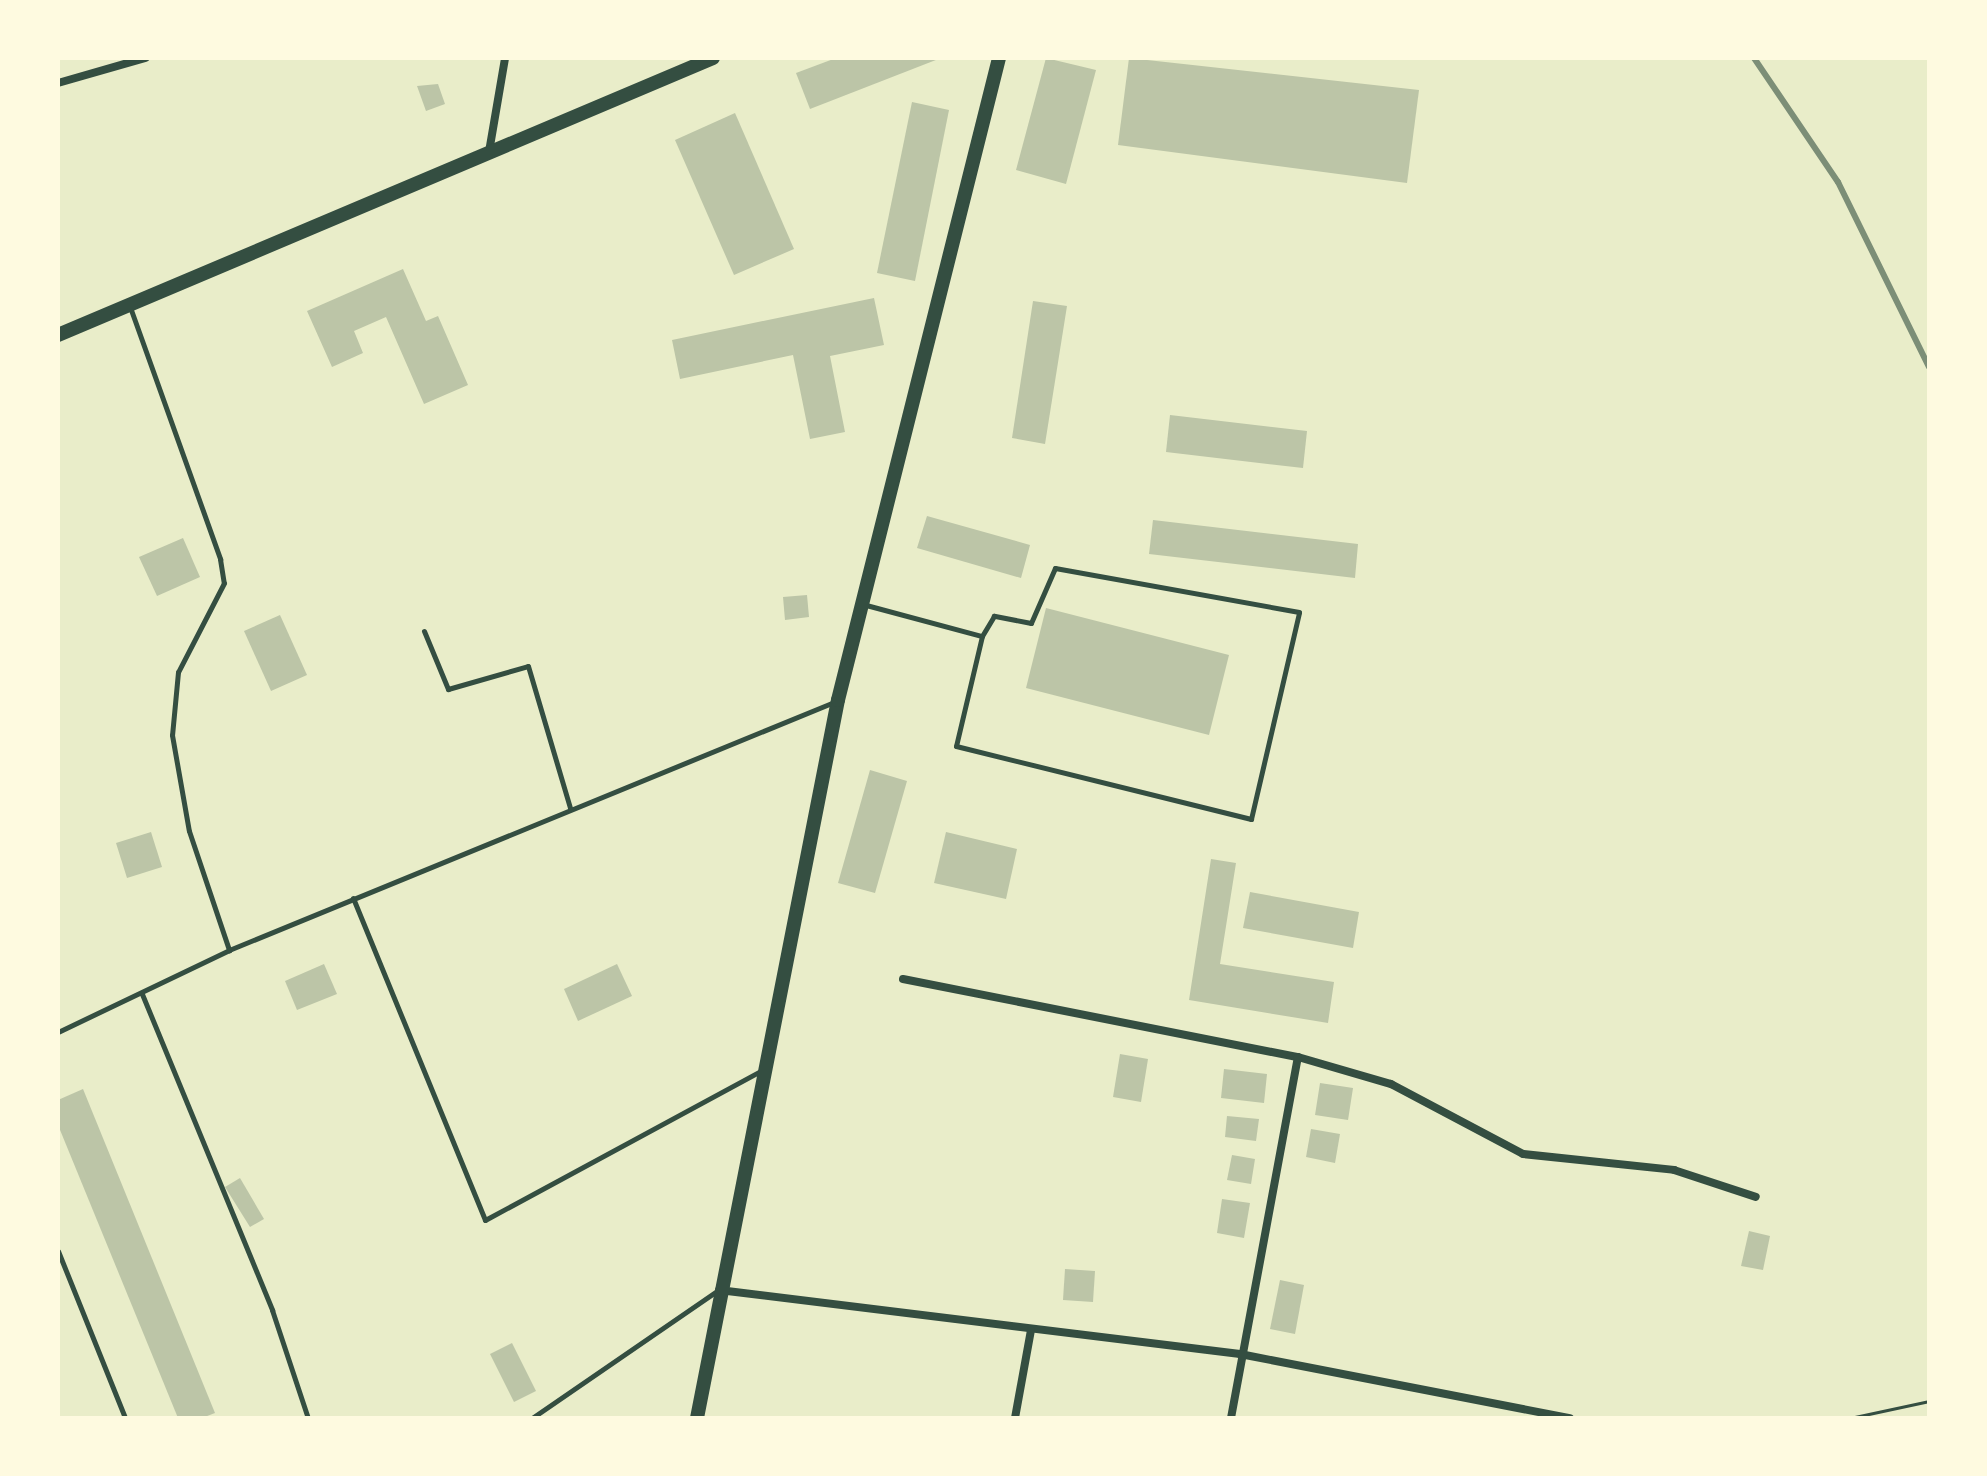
<!DOCTYPE html>
<html>
<head>
<meta charset="utf-8">
<style>
  body { margin:0 }
  #map { position:relative; width:1987px; height:1476px; overflow:hidden; background:#e9edc9; font-family:Lato,sans-serif }
  div>[style] { position:absolute }
  .building>* { inset:0; background:#bcc5a7 }
  .path>* { height:3px; margin:-1.5px; padding:0 1.5px; transform-origin:1.5px; border-radius:1.5px; background:#344e41 }
  .service>* { height:5px; margin:-2.5px; padding:0 2.5px; transform-origin:2.5px; border-radius:2.5px; background:#344e41 }
  .minor>* { height:8px; margin:-4px; padding:0 4px; transform-origin:4px; border-radius:4px; background:#344e41 }
  .secondary>* { height:14px; margin:-7px; padding:0 7px; transform-origin:7px; border-radius:7px; background:#344e41 }
  .rail>* { height:6px; margin:-3px; padding:0 3px; transform-origin:3px; border-radius:3px; background:#7c8e77 }
  span { translate:-50% -50%; white-space:nowrap; text-align:center; line-height:1.15; -webkit-text-stroke:6px #fefae0; paint-order:stroke }
  .frame { position:absolute; inset:0; border:60px solid #fefae0; pointer-events:none }
</style>
</head>
<body>
<div id="map">
  <div class="building">
    <i style="clip-path:polygon(836px 58px,941px 58px,810px 109px,796px 73px)"></i>
    <i style="clip-path:polygon(1046px 58px,1096px 70px,1066px 184px,1016px 170px)"></i>
    <i style="clip-path:polygon(1129px 58px,1419px 90px,1407px 183px,1118px 145px)"></i>
    <i style="clip-path:polygon(438px 84px,445px 104px,426px 111px,417px 86px)"></i>
    <i style="clip-path:polygon(912px 102px,949px 110px,915px 281px,877px 273px)"></i>
    <i style="clip-path:polygon(735px 113px,794px 249px,734px 275px,675px 140px)"></i>
    <i style="clip-path:polygon(403px 269px,426px 321px,438px 316px,468px 385px,424px 404px,386px 317px,354px 331px,363px 353px,332px 367px,307px 311px)"></i>
    <i style="clip-path:polygon(874px 298px,884px 345px,830px 356px,845px 432px,810px 439px,793px 355px,680px 379px,672px 340px)"></i>
    <i style="clip-path:polygon(1033px 301px,1067px 306px,1045px 444px,1012px 438px)"></i>
    <i style="clip-path:polygon(1170px 415px,1307px 431px,1303px 468px,1166px 452px)"></i>
    <i style="clip-path:polygon(927px 516px,1030px 545px,1021px 578px,917px 548px)"></i>
    <i style="clip-path:polygon(1153px 520px,1358px 544px,1355px 578px,1149px 554px)"></i>
    <i style="clip-path:polygon(183px 538px,200px 577px,157px 596px,139px 557px)"></i>
    <i style="clip-path:polygon(807px 595px,809px 617px,785px 620px,783px 597px)"></i>
    <i style="clip-path:polygon(1046px 608px,1229px 655px,1209px 735px,1026px 688px)"></i>
    <i style="clip-path:polygon(280px 615px,307px 675px,271px 691px,244px 631px)"></i>
    <i style="clip-path:polygon(870px 770px,907px 781px,875px 893px,838px 883px)"></i>
    <i style="clip-path:polygon(151px 832px,162px 867px,127px 878px,116px 843px)"></i>
    <i style="clip-path:polygon(946px 832px,1017px 849px,1006px 899px,934px 883px)"></i>
    <i style="clip-path:polygon(1211px 859px,1236px 863px,1220px 964px,1334px 982px,1328px 1023px,1189px 1000px)"></i>
    <i style="clip-path:polygon(1250px 892px,1359px 912px,1353px 948px,1243px 928px)"></i>
    <i style="clip-path:polygon(324px 964px,337px 994px,297px 1010px,285px 981px)"></i>
    <i style="clip-path:polygon(617px 964px,632px 996px,578px 1021px,564px 989px)"></i>
    <i style="clip-path:polygon(1120px 1054px,1148px 1059px,1141px 1102px,1113px 1097px)"></i>
    <i style="clip-path:polygon(1224px 1069px,1267px 1074px,1264px 1103px,1221px 1098px)"></i>
    <i style="clip-path:polygon(1320px 1083px,1353px 1088px,1348px 1120px,1315px 1115px)"></i>
    <i style="clip-path:polygon(83px 1089px,215px 1413px,202px 1418px,178px 1418px,58px 1125px,58px 1100px)"></i>
    <i style="clip-path:polygon(1227px 1116px,1259px 1119px,1256px 1141px,1225px 1137px)"></i>
    <i style="clip-path:polygon(1311px 1129px,1340px 1134px,1335px 1163px,1306px 1157px)"></i>
    <i style="clip-path:polygon(1232px 1155px,1255px 1159px,1251px 1184px,1227px 1180px)"></i>
    <i style="clip-path:polygon(240px 1178px,264px 1219px,250px 1227px,225px 1187px)"></i>
    <i style="clip-path:polygon(1222px 1199px,1250px 1203px,1244px 1238px,1217px 1233px)"></i>
    <i style="clip-path:polygon(1749px 1231px,1770px 1236px,1763px 1270px,1741px 1266px)"></i>
    <i style="clip-path:polygon(1065px 1269px,1095px 1271px,1093px 1302px,1063px 1300px)"></i>
    <i style="clip-path:polygon(1280px 1280px,1304px 1285px,1295px 1334px,1270px 1329px)"></i>
    <i style="clip-path:polygon(512px 1343px,536px 1391px,514px 1402px,490px 1354px)"></i>
  </div>
  <div class="path">
    <i style="left:1850px;top:1418px;width:81px;rotate:-12.1deg"></i>
  </div>
  <div class="service">
    <i style="left:130px;top:307px;width:268px;rotate:70.3deg"></i>
    <i style="left:220px;top:559px;width:24px;rotate:81deg"></i>
    <i style="left:224px;top:583px;width:100px;rotate:117.3deg"></i>
    <i style="left:178px;top:672px;width:63px;rotate:95.4deg"></i>
    <i style="left:172px;top:735px;width:97px;rotate:80deg"></i>
    <i style="left:189px;top:831px;width:126px;rotate:71.4deg"></i>
    <i style="left:866px;top:605px;width:120px;rotate:15deg"></i>
    <i style="left:982px;top:636px;width:113px;rotate:103.3deg"></i>
    <i style="left:956px;top:746px;width:304px;rotate:13.9deg"></i>
    <i style="left:1251px;top:819px;width:212px;rotate:-76.9deg"></i>
    <i style="left:1299px;top:612px;width:248px;rotate:-169.8deg"></i>
    <i style="left:1055px;top:568px;width:60px;rotate:113.6deg"></i>
    <i style="left:1031px;top:623px;width:38px;rotate:-169deg"></i>
    <i style="left:994px;top:616px;width:23px;rotate:121deg"></i>
    <i style="left:424px;top:631px;width:63px;rotate:67.5deg"></i>
    <i style="left:448px;top:689px;width:83px;rotate:-16deg"></i>
    <i style="left:528px;top:666px;width:148px;rotate:73.5deg"></i>
    <i style="left:353px;top:898px;width:348px;rotate:67.7deg"></i>
    <i style="left:485px;top:1220px;width:313px;rotate:-28.4deg"></i>
    <i style="left:142px;top:994px;width:342px;rotate:67.6deg"></i>
    <i style="left:272px;top:1310px;width:114px;rotate:71.6deg"></i>
    <i style="left:58px;top:1032px;width:190px;rotate:-25.6deg"></i>
    <i style="left:229px;top:950px;width:654px;rotate:-22.29deg"></i>
    <i style="left:58px;top:1251px;width:180px;rotate:68.1deg"></i>
    <i style="left:532px;top:1418px;width:226px;rotate:-34.5deg"></i>
  </div>
  <div class="minor">
    <i style="left:58px;top:83px;width:91px;rotate:-16deg"></i>
    <i style="left:489px;top:152px;width:95px;rotate:-80.3deg"></i>
    <i style="left:903px;top:979px;width:403px;rotate:11.2deg"></i>
    <i style="left:1298px;top:1057px;width:97px;rotate:16.2deg"></i>
    <i style="left:1391px;top:1084px;width:149px;rotate:27.9deg"></i>
    <i style="left:1523px;top:1154px;width:152px;rotate:6deg"></i>
    <i style="left:1674px;top:1170px;width:86px;rotate:18.2deg"></i>
    <i style="left:719px;top:1290px;width:525px;rotate:7deg"></i>
    <i style="left:1240px;top:1354px;width:336px;rotate:11deg"></i>
    <i style="left:1015px;top:1418px;width:89px;rotate:-79.7deg"></i>
    <i style="left:1231px;top:1418px;width:367px;rotate:-79.5deg"></i>
  </div>
  <div class="secondary">
    <i style="left:58px;top:335px;width:711px;rotate:-22.92deg"></i>
    <i style="left:697px;top:1418px;width:732px;rotate:-78.89deg"></i>
    <i style="left:838px;top:700px;width:662px;rotate:-75.92deg"></i>
  </div>
  <div class="rail">
    <i style="left:1754px;top:58px;width:150px;rotate:55.9deg"></i>
    <i style="left:1838px;top:182px;width:206px;rotate:63.8deg"></i>
  </div>
  <div class="frame"></div>
</div>
</body>
</html>
